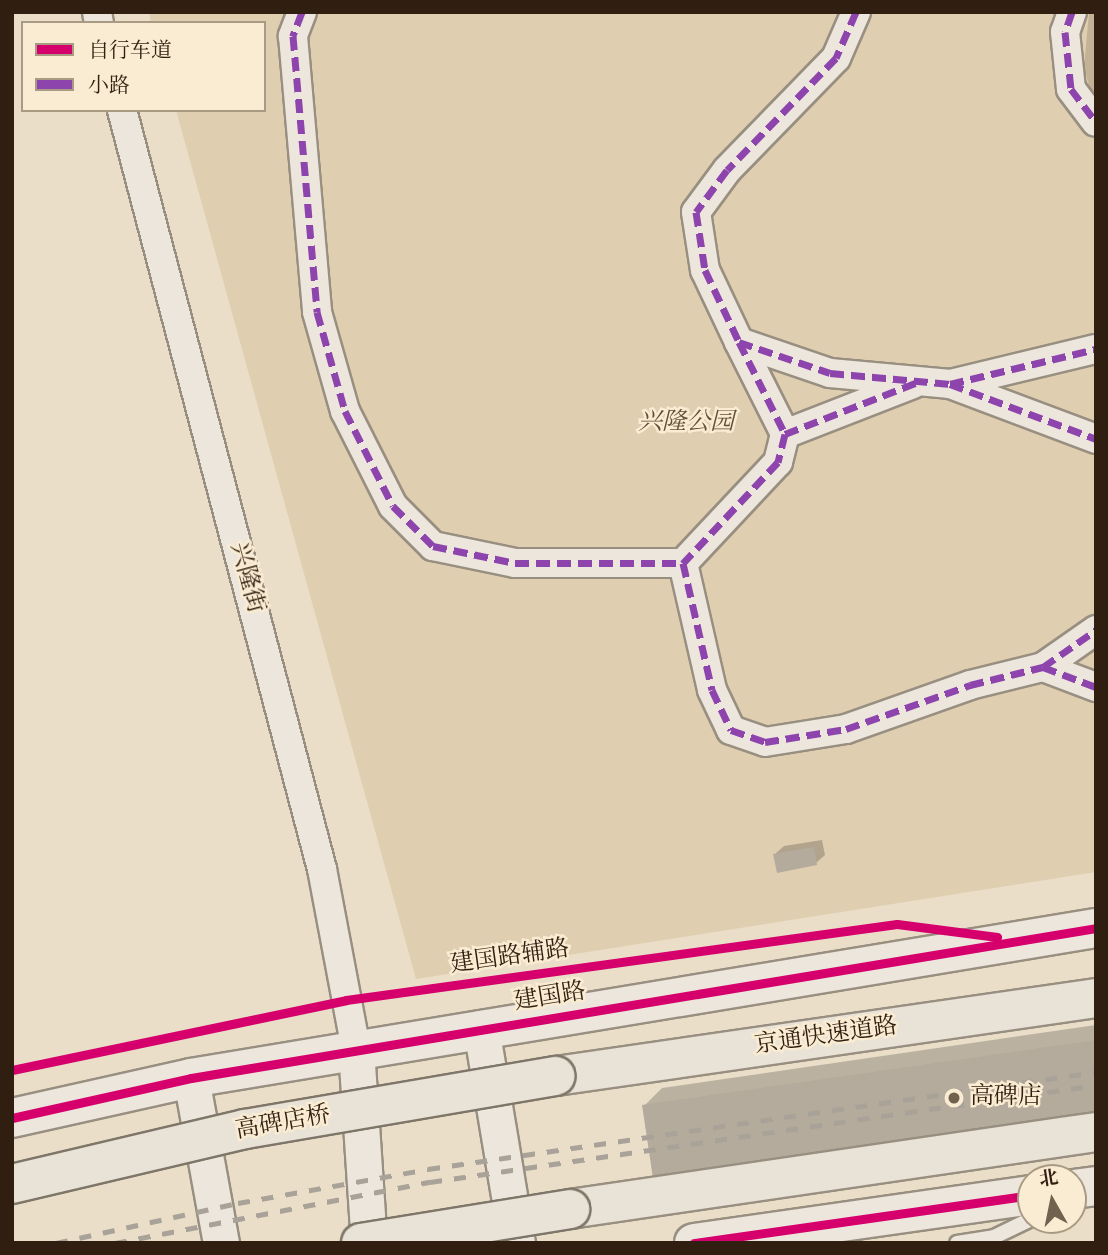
<!DOCTYPE html>
<html>
<head>
<meta charset="utf-8">
<style>
  body { margin:0 }
  #map { position:relative; width:1108px; height:1255px; overflow:hidden; background:#eadec8; font-family:"Sorts Mill Goudy","Noto Serif SC",serif }
  div>[style] { position:absolute }
  .green>* { inset:0; background:#dfceb0 }
  .water>* { inset:0; background:#c4b296 }
  .shadow>* { inset:0; background:#0003 }
  .building>* { inset:0; background:#b4ab9c }
  .roads { filter:drop-shadow(2px 0 #988f81) drop-shadow(-2px 0 #988f81) drop-shadow(0 2px #988f81) drop-shadow(0 -2px #988f81) }
  .service>* { height:14px; margin:-7px; padding:0 7px; transform-origin:7px; border-radius:7px; background:#ede6dc }
  .minor>* { height:28px; margin:-14px; padding:0 14px; transform-origin:14px; border-radius:14px; background:#ede6dc }
  .tertiary>* { height:35px; margin:-17.5px; padding:0 17.5px; transform-origin:17.5px; border-radius:17.5px; background:#ede6dc }
  .secondary>* { height:38px; margin:-19px; padding:0 19px; transform-origin:19px; border-radius:19px; background:#ede6dc }
  .motorway>* { height:38px; margin:-19px; padding:0 19px; transform-origin:19px; border-radius:19px; background:#e9e2d6 }
  .rail>* { height:5px; margin-top:-2.5px; transform-origin:0; background:repeating-linear-gradient(90deg,#a9a298 0 12px,transparent 0 24px) }
  .bridges { filter:drop-shadow(2px 0 #7e7668) drop-shadow(-2px 0 #7e7668) drop-shadow(0 2px #7e7668) drop-shadow(0 -2px #7e7668) }
  .motorway-bridge>* { height:38px; margin:-19px; padding:0 19px; transform-origin:19px; border-radius:19px; background:#e9e2d6 }
  .quiet>* { height:7px; margin-top:-3.5px; transform-origin:0; background:repeating-linear-gradient(90deg,#8e44ad 0 14px,transparent 0 21px) }
  .cycleway>* { height:9px; margin:-4.5px; padding:0 4.5px; transform-origin:4.5px; border-radius:4.5px; background:#d6006c }
  .dots>* { width:19px; height:19px; translate:-50% -50%; box-sizing:border-box; border:4px solid #faecd2; border-radius:50% }
  span { translate:-50% -50%; white-space:nowrap; text-align:center; line-height:1.15; -webkit-text-stroke:5px #faecd2; paint-order:stroke }
  .park-label { font-size:24px; color:#624f3a; font-style:italic }
  .street-label { font-size:24px; color:#301f10 }
  .poi-label { font-size:24px; color:#301f10 }
  .left { translate:0 -50%; text-align:left }
  .frame { position:absolute; inset:0; border:14px solid #301f10; pointer-events:none }
  .legend { position:absolute; left:21px; top:21px; width:245px; height:91px; box-sizing:border-box; background:#faecd2; border:2px solid #a99a84; margin:0; padding:9px 12px; list-style:none; font-size:21px; color:#301f10 }
  .legend li { display:flex; align-items:center; gap:14px; height:35px }
  .legend b { width:35px; border:2px solid #a99a84 }
  .north { position:absolute; left:1017px; top:1164px; width:70px; height:70px; box-sizing:border-box; background:#faecd2; border:2px solid #a99a84; border-radius:50%; rotate:351deg; font-size:19px; font-weight:700; line-height:28px; text-align:center; color:#301f10 }
  .north::after { content:''; display:block; margin:auto; width:24px; height:32px; background:#716250; clip-path:polygon(50% 0,100% 100%,50% 72%,0 100%) }
</style>
</head>
<body>
<div id="map">
  <div class="green">
    <i style="clip-path:polygon(149px 12px,1096px 12px,1096px 872px,416px 979px,176px 110px,264px 110px,264px 23px,151px 23px)"></i>
  </div>
  <div class="water">
    <i style="clip-path:polygon(1096px 12px,1096px 112px,1084px 67px,1089px 13px)"></i>
  </div>
  <div class="shadow">
    <i style="clip-path:polygon(822px 840px,825px 855px,816px 863px,775px 854px,784px 846px)"></i>
    <i style="clip-path:polygon(1096px 1025px,1096px 1119px,644px 1106px,662px 1088px)"></i>
  </div>
  <div class="building">
    <i style="clip-path:polygon(814px 847px,817px 865px,777px 873px,773px 854px)"></i>
    <i style="clip-path:polygon(1096px 1040px,1096px 1121px,654px 1185px,642px 1105px)"></i>
  </div>
  <div class="roads">
    <div class="service">
      <i style="left:957px;top:1243px;width:37px;rotate:-9deg"></i>
      <i style="left:994px;top:1237px;width:41px;rotate:-25.9deg"></i>
    </div>
    <div class="minor">
      <i style="left:97px;top:12px;width:11px;rotate:80deg"></i>
      <i style="left:302px;top:12px;width:26px;rotate:111deg"></i>
      <i style="left:293px;top:36px;width:277px;rotate:85deg"></i>
      <i style="left:317px;top:312px;width:103px;rotate:74.2deg"></i>
      <i style="left:345px;top:411px;width:106px;rotate:63.2deg"></i>
      <i style="left:393px;top:506px;width:57px;rotate:45deg"></i>
      <i style="left:433px;top:546px;width:84px;rotate:11.7deg"></i>
      <i style="left:515px;top:563px;width:168px"></i>
      <i style="left:856px;top:12px;width:50px;rotate:113.5deg"></i>
      <i style="left:836px;top:58px;width:156px;rotate:134.2deg"></i>
      <i style="left:727px;top:170px;width:52px;rotate:126.4deg"></i>
      <i style="left:696px;top:212px;width:59px;rotate:81.2deg"></i>
      <i style="left:705px;top:270px;width:80px;rotate:64.7deg"></i>
      <i style="left:739px;top:342px;width:96px;rotate:18.8deg"></i>
      <i style="left:830px;top:373px;width:121px;rotate:5.2deg"></i>
      <i style="left:950px;top:384px;width:156px;rotate:20.6deg"></i>
      <i style="left:1072px;top:12px;width:21px;rotate:109deg"></i>
      <i style="left:1065px;top:32px;width:57px;rotate:84deg"></i>
      <i style="left:1071px;top:89px;width:41px;rotate:52.9deg"></i>
      <i style="left:122px;top:110px;width:785px;rotate:75.24deg"></i>
      <i style="left:322px;top:869px;width:183px;rotate:79.3deg"></i>
      <i style="left:739px;top:342px;width:103px;rotate:63.4deg"></i>
      <i style="left:785px;top:434px;width:29px;rotate:104deg"></i>
      <i style="left:778px;top:462px;width:139px;rotate:133.2deg"></i>
      <i style="left:683px;top:563px;width:130px;rotate:77.1deg"></i>
      <i style="left:712px;top:690px;width:44px;rotate:64.6deg"></i>
      <i style="left:731px;top:730px;width:36px;rotate:19deg"></i>
      <i style="left:765px;top:742px;width:82px;rotate:-9.1deg"></i>
      <i style="left:846px;top:729px;width:132px;rotate:-19.5deg"></i>
      <i style="left:970px;top:685px;width:75px;rotate:-13.9deg"></i>
      <i style="left:1043px;top:667px;width:65px;rotate:-34.9deg"></i>
      <i style="left:950px;top:384px;width:150px;rotate:-13.5deg"></i>
      <i style="left:785px;top:434px;width:137px;rotate:-21.3deg"></i>
      <i style="left:1043px;top:667px;width:57px;rotate:20.7deg"></i>
    </div>
    <div class="tertiary">
      <i style="left:481px;top:1028px;width:218px;rotate:80.5deg"></i>
      <i style="left:356px;top:1049px;width:194px;rotate:86.2deg"></i>
      <i style="left:191px;top:1078px;width:168px;rotate:79.7deg"></i>
    </div>
    <div class="secondary">
      <i style="left:12px;top:1118px;width:183px;rotate:-12.6deg"></i>
      <i style="left:191px;top:1078px;width:917px;rotate:-9.41deg"></i>
      <i style="left:1073px;top:1189px;width:23px;rotate:-7deg"></i>
      <i style="left:694px;top:1243px;width:340px;rotate:-8.1deg"></i>
    </div>
    <div class="motorway">
      <i style="left:556px;top:1076px;width:546px;rotate:-8.22deg"></i>
      <i style="left:570px;top:1209px;width:532px;rotate:-8.33deg"></i>
    </div>
  </div>
  <div class="rail">
    <i style="left:56px;top:1243px;width:186px;rotate:-12.4deg"></i>
    <i style="left:238px;top:1203px;width:193px;rotate:-10.1deg"></i>
    <i style="left:428px;top:1169px;width:675px;rotate:-8.26deg"></i>
    <i style="left:115px;top:1243px;width:321px;rotate:-11deg"></i>
    <i style="left:430px;top:1182px;width:673px;rotate:-8.29deg"></i>
  </div>
  <div class="bridges">
    <div class="motorway-bridge">
      <i style="left:12px;top:1184px;width:239px;rotate:-13.3deg"></i>
      <i style="left:245px;top:1129px;width:315px;rotate:-9.7deg"></i>
      <i style="left:361px;top:1243px;width:212px;rotate:-9.2deg"></i>
    </div>
  </div>
  <div class="quiet">
    <i style="left:302px;top:12px;width:26px;rotate:111deg"></i>
    <i style="left:293px;top:36px;width:277px;rotate:85deg"></i>
    <i style="left:317px;top:312px;width:103px;rotate:74.2deg"></i>
    <i style="left:345px;top:411px;width:106px;rotate:63.2deg"></i>
    <i style="left:393px;top:506px;width:57px;rotate:45deg"></i>
    <i style="left:433px;top:546px;width:84px;rotate:11.7deg"></i>
    <i style="left:515px;top:563px;width:168px"></i>
    <i style="left:856px;top:12px;width:50px;rotate:113.5deg"></i>
    <i style="left:836px;top:58px;width:156px;rotate:134.2deg"></i>
    <i style="left:727px;top:170px;width:52px;rotate:126.4deg"></i>
    <i style="left:696px;top:212px;width:59px;rotate:81.2deg"></i>
    <i style="left:705px;top:270px;width:80px;rotate:64.7deg"></i>
    <i style="left:739px;top:342px;width:96px;rotate:18.8deg"></i>
    <i style="left:830px;top:373px;width:121px;rotate:5.2deg"></i>
    <i style="left:950px;top:384px;width:156px;rotate:20.6deg"></i>
    <i style="left:1072px;top:12px;width:21px;rotate:109deg"></i>
    <i style="left:1065px;top:32px;width:57px;rotate:84deg"></i>
    <i style="left:1071px;top:89px;width:41px;rotate:52.9deg"></i>
    <i style="left:739px;top:342px;width:103px;rotate:63.4deg"></i>
    <i style="left:785px;top:434px;width:29px;rotate:104deg"></i>
    <i style="left:778px;top:462px;width:139px;rotate:133.2deg"></i>
    <i style="left:683px;top:563px;width:130px;rotate:77.1deg"></i>
    <i style="left:712px;top:690px;width:44px;rotate:64.6deg"></i>
    <i style="left:731px;top:730px;width:36px;rotate:19deg"></i>
    <i style="left:765px;top:742px;width:82px;rotate:-9.1deg"></i>
    <i style="left:846px;top:729px;width:132px;rotate:-19.5deg"></i>
    <i style="left:970px;top:685px;width:75px;rotate:-13.9deg"></i>
    <i style="left:1043px;top:667px;width:65px;rotate:-34.9deg"></i>
    <i style="left:950px;top:384px;width:150px;rotate:-13.5deg"></i>
    <i style="left:785px;top:434px;width:140px;rotate:-21.4deg"></i>
    <i style="left:1043px;top:667px;width:57px;rotate:20.7deg"></i>
  </div>
  <div class="cycleway">
    <i style="left:12px;top:1070px;width:341px;rotate:-11.8deg"></i>
    <i style="left:346px;top:1000px;width:556px;rotate:-7.85deg"></i>
    <i style="left:897px;top:924px;width:101px;rotate:7.4deg"></i>
    <i style="left:12px;top:1118px;width:183px;rotate:-12.6deg"></i>
    <i style="left:191px;top:1078px;width:917px;rotate:-9.41deg"></i>
    <i style="left:694px;top:1243px;width:340px;rotate:-8.1deg"></i>
  </div>
  <div class="dots">
    <i style="left:954px;top:1098px;background:#716250"></i>
  </div>
  <div class="park-label">
    <span style="left:686px;top:424px">兴隆公园</span>
  </div>
  <div class="street-label">
    <span style="left:246px;top:578px;rotate:75deg">兴隆街</span>
    <span style="left:510px;top:958px;rotate:-8deg">建国路辅路</span>
    <span style="left:550px;top:998px;rotate:-9deg">建国路</span>
    <span style="left:826px;top:1037px;rotate:-8deg">京通快速道路</span>
    <span style="left:283px;top:1124px;rotate:-10deg">高碑店桥</span>
  </div>
  <div class="poi-label">
    <span class="left" style="left:970px;top:1098px">高碑店</span>
  </div>
  <div class="frame"></div>
  <ul class="legend">
  <li><b style="height:9px;background:#d6006c"></b>自行车道</li>
  <li><b style="height:9px;background:#8e44ad"></b>小路</li>
  </ul>
  <div class="north">北</div>
</div>
</body>
</html>
